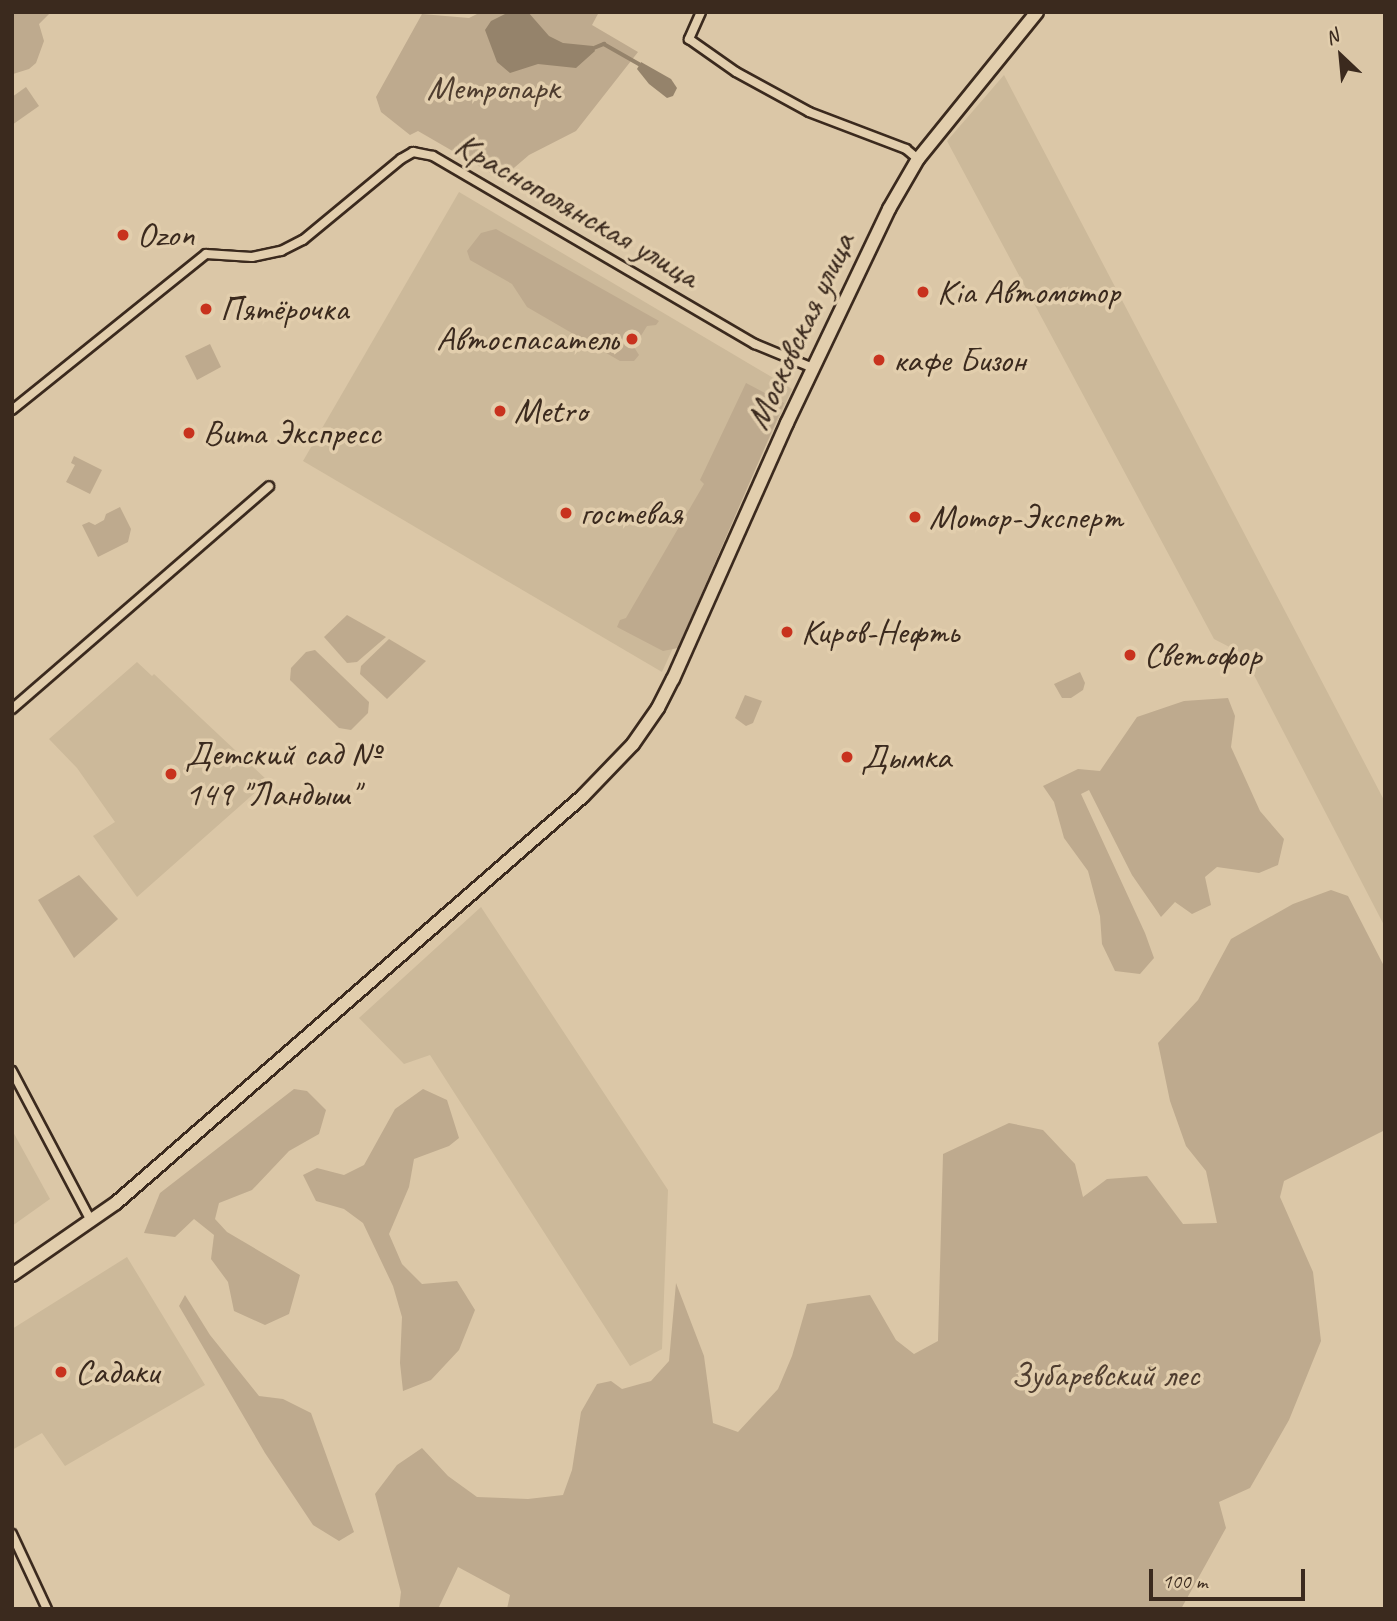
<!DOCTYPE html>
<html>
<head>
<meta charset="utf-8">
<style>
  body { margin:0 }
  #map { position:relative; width:1397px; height:1621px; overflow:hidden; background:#dbc7a7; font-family:Caveat,sans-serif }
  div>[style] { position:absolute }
  .built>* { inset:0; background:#ccb99a }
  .green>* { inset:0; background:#beaa8e }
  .water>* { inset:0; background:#95836b }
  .stream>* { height:3.5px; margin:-1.75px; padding:0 1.75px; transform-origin:1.75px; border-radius:1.75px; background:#95836b }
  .roads { filter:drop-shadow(2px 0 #3b2a1e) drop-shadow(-2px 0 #3b2a1e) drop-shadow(0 2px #3b2a1e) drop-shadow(0 -2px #3b2a1e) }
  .street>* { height:8px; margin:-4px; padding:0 4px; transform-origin:4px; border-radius:4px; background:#e2cead }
  .secondary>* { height:12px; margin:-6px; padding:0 6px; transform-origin:6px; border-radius:6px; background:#e2cead }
  .dots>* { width:19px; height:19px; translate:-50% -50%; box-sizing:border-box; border:4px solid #e2cead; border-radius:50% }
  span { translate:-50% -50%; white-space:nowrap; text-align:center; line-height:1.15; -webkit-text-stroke:7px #e2cead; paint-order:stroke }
  .park-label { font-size:35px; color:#4f3d2f }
  .street-label { font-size:35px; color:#3b2a1e }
  .poi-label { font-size:35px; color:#3b2a1e }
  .left { translate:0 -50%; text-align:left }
  .right { translate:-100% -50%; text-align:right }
  .frame { position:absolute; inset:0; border:14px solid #3b2a1e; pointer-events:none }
  .north { position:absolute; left:1306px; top:21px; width:70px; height:70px; -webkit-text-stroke:5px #e2cead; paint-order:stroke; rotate:334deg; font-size:19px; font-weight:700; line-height:28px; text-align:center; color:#3b2a1e }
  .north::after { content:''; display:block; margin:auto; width:24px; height:32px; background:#3b2a1e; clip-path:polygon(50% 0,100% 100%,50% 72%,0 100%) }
  .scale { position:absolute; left:1149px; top:1569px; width:156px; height:32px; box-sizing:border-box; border:4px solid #3b2a1e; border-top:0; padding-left:9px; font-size:21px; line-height:24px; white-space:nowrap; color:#3b2a1e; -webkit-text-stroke:5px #e2cead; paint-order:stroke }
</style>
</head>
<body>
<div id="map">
  <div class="built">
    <i style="clip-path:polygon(1004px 75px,1385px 802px,1385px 927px,1243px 654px,1214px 639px,947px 141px)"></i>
    <i style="clip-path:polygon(459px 192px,792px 389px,662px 672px,303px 461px)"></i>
    <i style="clip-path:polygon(137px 662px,152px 676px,154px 674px,268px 781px,137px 897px,93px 836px,115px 822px,77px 768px,49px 739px)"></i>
    <i style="clip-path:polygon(481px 907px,668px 1190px,662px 1349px,630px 1366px,430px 1055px,404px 1064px,359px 1018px)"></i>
    <i style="clip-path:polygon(12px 1130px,50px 1199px,12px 1226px)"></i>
    <i style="clip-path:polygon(127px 1257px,205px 1385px,65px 1466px,42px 1433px,12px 1450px,12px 1329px)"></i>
  </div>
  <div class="green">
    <i style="clip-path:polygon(12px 12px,51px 12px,39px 24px,44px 41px,36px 63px,29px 69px,13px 74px)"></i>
    <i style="clip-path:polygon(481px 12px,599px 12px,592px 25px,638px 52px,576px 131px,529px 155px,501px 179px,418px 131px,410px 135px,381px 112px,376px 97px,422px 14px,469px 18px)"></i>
    <i style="clip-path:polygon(26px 87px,39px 106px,12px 125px,12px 97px)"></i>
    <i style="clip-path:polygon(496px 229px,659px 321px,656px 325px,647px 326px,634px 347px,639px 355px,634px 361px,620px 361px,527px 307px,512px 284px,470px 260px,467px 251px,481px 233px)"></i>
    <i style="clip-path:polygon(210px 344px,221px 367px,197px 380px,185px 356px)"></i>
    <i style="clip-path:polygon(746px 383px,784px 403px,678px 648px,663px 651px,617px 627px,620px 620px,626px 618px,704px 484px,700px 480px)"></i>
    <i style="clip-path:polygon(74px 456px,102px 470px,90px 494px,66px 482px,75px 465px,71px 463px)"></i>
    <i style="clip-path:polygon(120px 507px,131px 529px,128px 542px,98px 557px,82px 525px,89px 522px,95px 525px,104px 520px,106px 514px)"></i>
    <i style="clip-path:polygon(347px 615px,386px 637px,357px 662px,347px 663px,324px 637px)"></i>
    <i style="clip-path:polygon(389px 639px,426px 661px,387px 699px,360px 674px,361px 666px)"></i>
    <i style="clip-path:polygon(315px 650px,369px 702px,368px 713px,351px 730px,339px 728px,290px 680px,291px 668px,306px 652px)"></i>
    <i style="clip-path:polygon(1080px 672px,1085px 683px,1083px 690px,1071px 698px,1062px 698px,1054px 684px)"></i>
    <i style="clip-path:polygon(745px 695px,762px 701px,753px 723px,746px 726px,735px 718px)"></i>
    <i style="clip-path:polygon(1228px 698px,1235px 716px,1231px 747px,1260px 811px,1284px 839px,1278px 865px,1259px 873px,1217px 867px,1205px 877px,1211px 905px,1192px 914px,1175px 902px,1161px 917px,1132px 875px,1089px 790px,1081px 794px,1145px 933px,1154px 958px,1140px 974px,1115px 971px,1102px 944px,1100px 916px,1088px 871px,1064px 838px,1054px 802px,1043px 786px,1078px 769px,1100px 771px,1137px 717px,1184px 701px)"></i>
    <i style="clip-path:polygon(79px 875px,118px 919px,74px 958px,38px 900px)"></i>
    <i style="clip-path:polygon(1331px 890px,1348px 896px,1385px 968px,1385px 1130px,1284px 1181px,1280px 1197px,1313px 1272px,1321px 1341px,1289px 1420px,1250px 1488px,1219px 1502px,1226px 1528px,1181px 1609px,507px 1609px,510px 1595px,458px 1567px,438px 1609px,399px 1609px,401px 1592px,375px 1494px,397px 1465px,422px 1448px,448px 1476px,477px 1497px,528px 1499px,563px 1495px,572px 1470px,581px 1412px,597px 1384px,611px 1381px,622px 1389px,651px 1381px,669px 1361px,676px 1283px,704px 1356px,713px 1423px,738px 1432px,778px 1389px,792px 1356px,807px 1304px,870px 1295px,896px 1340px,914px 1354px,938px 1341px,943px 1154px,1009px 1123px,1043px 1130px,1075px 1164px,1083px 1197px,1107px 1179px,1147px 1176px,1183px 1224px,1217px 1223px,1206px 1171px,1186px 1146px,1170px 1101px,1158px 1043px,1198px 1000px,1231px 939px,1293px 904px)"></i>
    <i style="clip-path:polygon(294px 1089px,307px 1091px,326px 1110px,319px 1134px,289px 1151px,252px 1190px,219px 1203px,215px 1219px,227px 1232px,300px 1275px,289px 1314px,265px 1325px,234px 1311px,228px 1282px,211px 1259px,214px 1235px,194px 1219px,175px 1237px,144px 1233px,160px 1193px)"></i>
    <i style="clip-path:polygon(423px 1089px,447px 1100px,459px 1138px,449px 1146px,414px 1159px,409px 1187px,389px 1234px,402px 1264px,422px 1284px,457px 1281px,475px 1310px,459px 1350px,431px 1380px,403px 1391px,400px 1363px,402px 1317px,393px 1286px,363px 1223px,344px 1209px,316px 1201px,303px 1175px,317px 1168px,344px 1175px,364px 1165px,395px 1109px)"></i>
    <i style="clip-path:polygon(185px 1295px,210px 1335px,259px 1396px,283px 1399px,311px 1413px,354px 1532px,339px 1541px,313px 1525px,265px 1453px,179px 1306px)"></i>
  </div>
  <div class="water">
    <i style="clip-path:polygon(509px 12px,528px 12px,549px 36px,563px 43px,593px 46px,595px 51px,576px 68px,538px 64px,510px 73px,497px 62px,485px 30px,491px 21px)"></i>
    <i style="clip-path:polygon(641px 62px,671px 79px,677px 88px,673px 96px,667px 98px,649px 84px,637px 69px)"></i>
  </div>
  <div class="stream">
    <i style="left:594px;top:48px;width:11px;rotate:-22deg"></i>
    <i style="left:604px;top:44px;width:40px;rotate:29.7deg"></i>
  </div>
  <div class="roads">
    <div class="street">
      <i style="left:701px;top:12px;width:30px;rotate:114deg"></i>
      <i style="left:689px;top:39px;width:57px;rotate:35.1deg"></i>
      <i style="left:736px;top:72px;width:83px;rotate:28.7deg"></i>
      <i style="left:809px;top:112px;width:104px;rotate:20.9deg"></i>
      <i style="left:906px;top:149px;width:16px;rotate:40deg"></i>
      <i style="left:12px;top:410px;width:249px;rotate:-38.8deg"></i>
      <i style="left:206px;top:254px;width:46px;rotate:3.7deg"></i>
      <i style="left:252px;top:257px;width:30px;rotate:-12deg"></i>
      <i style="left:281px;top:251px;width:25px;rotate:-27deg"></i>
      <i style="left:303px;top:240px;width:127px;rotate:-39.6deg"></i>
      <i style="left:401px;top:159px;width:14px;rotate:-30deg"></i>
      <i style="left:413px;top:152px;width:20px;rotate:11deg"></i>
      <i style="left:433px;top:156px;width:373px;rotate:30.3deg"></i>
      <i style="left:755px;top:344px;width:63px;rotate:22.5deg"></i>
      <i style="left:12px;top:709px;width:340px;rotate:-40.9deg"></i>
      <i style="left:12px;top:1071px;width:170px;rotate:62.2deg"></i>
      <i style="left:12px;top:1534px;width:83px;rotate:65deg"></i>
    </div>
    <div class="secondary">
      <i style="left:12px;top:1275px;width:126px;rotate:-34.7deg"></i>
      <i style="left:116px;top:1203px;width:619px;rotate:-41.07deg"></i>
      <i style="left:583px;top:796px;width:72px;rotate:-46.1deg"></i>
      <i style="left:633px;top:744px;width:44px;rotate:-55.2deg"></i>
      <i style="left:658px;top:708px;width:33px;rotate:-63deg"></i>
      <i style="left:673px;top:679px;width:280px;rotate:-66deg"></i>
      <i style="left:787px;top:423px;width:237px;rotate:-64.5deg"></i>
      <i style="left:889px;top:209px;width:58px;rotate:-59.9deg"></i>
      <i style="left:918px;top:159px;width:189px;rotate:-51deg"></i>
    </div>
  </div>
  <div class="dots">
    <i style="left:123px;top:235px;background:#c8321e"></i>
    <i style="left:923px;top:292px;background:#c8321e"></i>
    <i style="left:206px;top:309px;background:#c8321e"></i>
    <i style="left:632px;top:339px;background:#c8321e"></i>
    <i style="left:879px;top:360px;background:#c8321e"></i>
    <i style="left:500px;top:411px;background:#c8321e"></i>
    <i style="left:189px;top:433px;background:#c8321e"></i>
    <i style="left:566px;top:513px;background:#c8321e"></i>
    <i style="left:915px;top:517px;background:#c8321e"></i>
    <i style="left:787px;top:632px;background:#c8321e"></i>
    <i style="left:1130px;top:655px;background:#c8321e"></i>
    <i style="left:847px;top:757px;background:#c8321e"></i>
    <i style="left:171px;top:774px;background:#c8321e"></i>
    <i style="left:61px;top:1372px;background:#c8321e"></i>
  </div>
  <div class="park-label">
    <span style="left:493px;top:88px">Метропарк</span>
    <span style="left:1105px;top:1375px">Зубаревский лес</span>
  </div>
  <div class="street-label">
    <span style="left:577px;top:210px;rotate:30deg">Краснополянская улица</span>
    <span style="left:800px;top:331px;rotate:-65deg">Московская улица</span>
  </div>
  <div class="poi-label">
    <span class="left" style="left:137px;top:235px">Ozon</span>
    <span class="left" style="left:937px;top:292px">Kia Автомотор</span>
    <span class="left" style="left:220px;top:309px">Пятёрочка</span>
    <span class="right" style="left:618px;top:339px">Автоспасатель</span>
    <span class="left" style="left:893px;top:360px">кафе Бизон</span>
    <span class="left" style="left:514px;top:411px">Metro</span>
    <span class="left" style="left:203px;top:433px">Вита Экспресс</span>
    <span class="left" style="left:580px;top:513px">гостевая</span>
    <span class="left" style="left:929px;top:517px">Мотор-Эксперт</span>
    <span class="left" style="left:801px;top:632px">Киров-Нефть</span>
    <span class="left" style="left:1144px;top:655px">Светофор</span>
    <span class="left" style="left:185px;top:774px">Детский сад №<br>149 "Ландыш"</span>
    <span class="left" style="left:861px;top:757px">Дымка</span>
    <span class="left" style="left:75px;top:1372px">Садаки</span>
  </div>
  <div class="frame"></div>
  <div class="north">N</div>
  <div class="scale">100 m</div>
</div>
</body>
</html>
